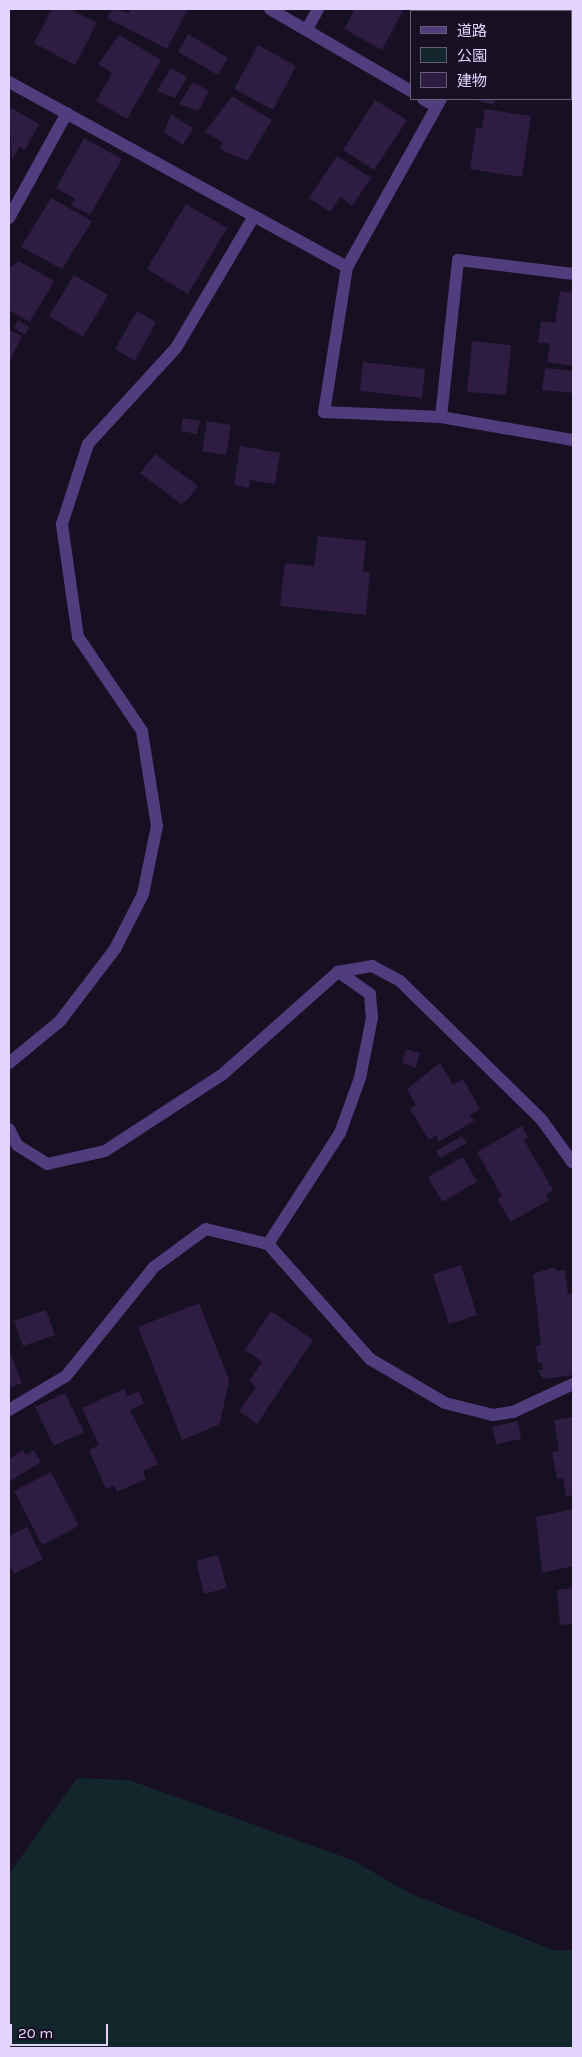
<!DOCTYPE html>
<html>
<head>
<meta charset="utf-8">
<style>
  body { margin:0 }
  #map { position:relative; width:582px; height:2057px; overflow:hidden; background:#170f22; font-family:Karla,"Noto Sans JP",sans-serif }
  div>[style] { position:absolute }
  .green>* { inset:0; background:#12262c }
  .building>* { inset:0; background:#2e1c42 }
  .minor>* { height:12px; margin:-6px; padding:0 6px; transform-origin:6px; border-radius:6px; background:#513d7e }
  span { translate:-50% -50%; white-space:nowrap; text-align:center; line-height:1.15; -webkit-text-stroke:4px #170f22; paint-order:stroke }
  .frame { position:absolute; inset:0; border:10px solid #e3d3fd; pointer-events:none }
  .legend { position:absolute; left:410px; top:10px; width:162px; height:90px; box-sizing:border-box; background:#170f22; border:1px solid #695d7a; margin:0; padding:6px 9px; list-style:none; font-size:15px; color:#e3d3fd }
  .legend li { display:flex; align-items:center; gap:10px; height:25px }
  .legend b { width:25px; border:1px solid #695d7a }
  .scale { position:absolute; left:10px; top:2024px; width:98px; height:22px; box-sizing:border-box; border:2px solid #e3d3fd; border-top:0; padding-left:6px; font-size:15px; line-height:18px; white-space:nowrap; color:#e3d3fd; -webkit-text-stroke:4px #170f22; paint-order:stroke }
</style>
</head>
<body>
<div id="map">
  <div class="green">
    <i style="clip-path:polygon(77px 1778px,129px 1780px,352px 1860px,409px 1893px,556px 1951px,573px 1950px,573px 2048px,9px 2048px,9px 1874px)"></i>
  </div>
  <div class="building">
    <i style="clip-path:polygon(52px 9px,70px 9px,97px 23px,75px 65px,34px 43px)"></i>
    <i style="clip-path:polygon(112px 9px,129px 13px,131px 9px,188px 9px,167px 49px,107px 18px)"></i>
    <i style="clip-path:polygon(355px 9px,404px 9px,382px 50px,344px 29px)"></i>
    <i style="clip-path:polygon(188px 34px,228px 58px,218px 75px,178px 52px)"></i>
    <i style="clip-path:polygon(119px 35px,161px 60px,127px 119px,96px 101px,112px 73px,98px 64px)"></i>
    <i style="clip-path:polygon(258px 45px,296px 66px,273px 110px,234px 89px)"></i>
    <i style="clip-path:polygon(171px 68px,187px 77px,175px 98px,157px 91px)"></i>
    <i style="clip-path:polygon(193px 82px,209px 91px,198px 111px,179px 104px)"></i>
    <i style="clip-path:polygon(232px 96px,272px 120px,247px 161px,219px 149px,223px 143px,205px 132px)"></i>
    <i style="clip-path:polygon(472px 99px,495px 99px,494px 105px)"></i>
    <i style="clip-path:polygon(375px 100px,407px 120px,374px 170px,343px 150px)"></i>
    <i style="clip-path:polygon(9px 107px,39px 124px,25px 150px,19px 147px,12px 160px)"></i>
    <i style="clip-path:polygon(485px 109px,531px 116px,522px 177px,470px 169px,476px 127px,482px 128px)"></i>
    <i style="clip-path:polygon(171px 114px,193px 128px,183px 145px,164px 132px)"></i>
    <i style="clip-path:polygon(84px 138px,122px 159px,90px 215px,71px 205px,75px 199px,56px 188px)"></i>
    <i style="clip-path:polygon(337px 156px,371px 178px,352px 206px,340px 197px,330px 212px,309px 198px)"></i>
    <i style="clip-path:polygon(51px 198px,92px 221px,62px 269px,21px 247px)"></i>
    <i style="clip-path:polygon(186px 204px,227px 228px,188px 294px,147px 269px)"></i>
    <i style="clip-path:polygon(19px 261px,54px 281px,30px 322px,9px 310px,9px 268px)"></i>
    <i style="clip-path:polygon(74px 275px,108px 295px,83px 337px,49px 316px)"></i>
    <i style="clip-path:polygon(560px 291px,573px 293px,573px 366px,547px 362px,550px 344px,538px 342px,541px 321px,555px 323px)"></i>
    <i style="clip-path:polygon(137px 311px,156px 322px,135px 361px,115px 349px)"></i>
    <i style="clip-path:polygon(18px 320px,29px 327px,26px 335px,14px 328px)"></i>
    <i style="clip-path:polygon(9px 330px,22px 336px,9px 363px)"></i>
    <i style="clip-path:polygon(472px 341px,511px 345px,506px 395px,467px 392px)"></i>
    <i style="clip-path:polygon(363px 362px,425px 369px,422px 398px,360px 391px)"></i>
    <i style="clip-path:polygon(545px 368px,573px 371px,573px 393px,542px 390px)"></i>
    <i style="clip-path:polygon(183px 418px,200px 421px,197px 434px,181px 431px)"></i>
    <i style="clip-path:polygon(207px 421px,231px 425px,226px 455px,202px 451px)"></i>
    <i style="clip-path:polygon(240px 446px,280px 453px,275px 484px,250px 480px,249px 488px,234px 485px)"></i>
    <i style="clip-path:polygon(155px 454px,198px 486px,188px 499px,181px 504px,140px 473px)"></i>
    <i style="clip-path:polygon(318px 536px,366px 541px,363px 572px,370px 572px,366px 615px,280px 606px,285px 563px,314px 566px)"></i>
    <i style="clip-path:polygon(406px 1049px,420px 1053px,415px 1068px,402px 1063px)"></i>
    <i style="clip-path:polygon(440px 1063px,453px 1085px,463px 1079px,480px 1109px,470px 1115px,474px 1121px,439px 1142px,436px 1136px,429px 1140px,410px 1109px,416px 1105px,407px 1089px)"></i>
    <i style="clip-path:polygon(522px 1126px,528px 1137px,524px 1140px,553px 1190px,546px 1195px,549px 1200px,511px 1222px,497px 1199px,502px 1196px,477px 1152px)"></i>
    <i style="clip-path:polygon(462px 1136px,467px 1143px,440px 1158px,436px 1151px)"></i>
    <i style="clip-path:polygon(463px 1157px,477px 1182px,442px 1202px,428px 1177px)"></i>
    <i style="clip-path:polygon(461px 1265px,477px 1315px,449px 1324px,433px 1274px)"></i>
    <i style="clip-path:polygon(555px 1267px,556px 1271px,565px 1270px,568px 1294px,573px 1293px,573px 1375px,543px 1379px,538px 1370px,543px 1370px,542px 1363px,538px 1363px,536px 1346px,541px 1345px,533px 1274px)"></i>
    <i style="clip-path:polygon(199px 1303px,229px 1380px,220px 1424px,182px 1440px,138px 1327px)"></i>
    <i style="clip-path:polygon(46px 1310px,55px 1335px,23px 1346px,14px 1321px)"></i>
    <i style="clip-path:polygon(271px 1311px,313px 1340px,257px 1424px,239px 1411px,256px 1387px,249px 1381px,262px 1362px,245px 1350px)"></i>
    <i style="clip-path:polygon(9px 1351px,22px 1383px,9px 1388px)"></i>
    <i style="clip-path:polygon(124px 1389px,127px 1396px,139px 1392px,144px 1404px,130px 1410px,158px 1464px,143px 1471px,146px 1479px,117px 1492px,114px 1485px,106px 1489px,89px 1450px,99px 1445px,82px 1408px)"></i>
    <i style="clip-path:polygon(65px 1393px,84px 1432px,54px 1446px,35px 1407px)"></i>
    <i style="clip-path:polygon(573px 1417px,573px 1495px,566px 1497px,563px 1478px,557px 1479px,552px 1452px,559px 1451px,554px 1420px)"></i>
    <i style="clip-path:polygon(518px 1421px,521px 1439px,496px 1444px,492px 1427px)"></i>
    <i style="clip-path:polygon(23px 1450px,26px 1455px,34px 1450px,41px 1462px,9px 1482px,9px 1459px)"></i>
    <i style="clip-path:polygon(51px 1472px,79px 1526px,42px 1545px,14px 1491px)"></i>
    <i style="clip-path:polygon(573px 1509px,573px 1566px,542px 1573px,536px 1517px)"></i>
    <i style="clip-path:polygon(27px 1527px,43px 1559px,14px 1574px,9px 1564px,9px 1536px)"></i>
    <i style="clip-path:polygon(218px 1555px,227px 1588px,204px 1594px,196px 1561px)"></i>
    <i style="clip-path:polygon(573px 1588px,573px 1624px,560px 1625px,557px 1590px)"></i>
  </div>
  <div class="minor">
    <i style="left:270px;top:9px;width:163px;rotate:30.2deg"></i>
    <i style="left:498px;top:11px;width:3px;rotate:-45deg"></i>
    <i style="left:307px;top:29px;width:23px;rotate:-61deg"></i>
    <i style="left:9px;top:82px;width:385px;rotate:28.7deg"></i>
    <i style="left:571px;top:92px;width:2px;rotate:27deg"></i>
    <i style="left:423px;top:99px;width:14px;rotate:30deg"></i>
    <i style="left:441px;top:99px;width:193px;rotate:119.2deg"></i>
    <i style="left:347px;top:267px;width:147px;rotate:99deg"></i>
    <i style="left:324px;top:412px;width:117px;rotate:2.4deg"></i>
    <i style="left:441px;top:417px;width:134px;rotate:9.9deg"></i>
    <i style="left:9px;top:218px;width:120px;rotate:-61.1deg"></i>
    <i style="left:441px;top:417px;width:158px;rotate:-83.8deg"></i>
    <i style="left:458px;top:260px;width:116px;rotate:6.9deg"></i>
    <i style="left:9px;top:1063px;width:66px;rotate:-39.5deg"></i>
    <i style="left:60px;top:1021px;width:91px;rotate:-52.6deg"></i>
    <i style="left:115px;top:949px;width:62px;rotate:-63deg"></i>
    <i style="left:143px;top:894px;width:69px;rotate:-78.4deg"></i>
    <i style="left:157px;top:826px;width:96px;rotate:-99deg"></i>
    <i style="left:142px;top:731px;width:114px;rotate:-124.2deg"></i>
    <i style="left:78px;top:637px;width:114px;rotate:-98.1deg"></i>
    <i style="left:62px;top:524px;width:84px;rotate:-72deg"></i>
    <i style="left:88px;top:444px;width:130px;rotate:-47.5deg"></i>
    <i style="left:176px;top:348px;width:153px;rotate:-59.4deg"></i>
    <i style="left:9px;top:1129px;width:18px;rotate:63deg"></i>
    <i style="left:17px;top:1145px;width:36px;rotate:32deg"></i>
    <i style="left:47px;top:1164px;width:59px;rotate:-12.6deg"></i>
    <i style="left:105px;top:1151px;width:141px;rotate:-33.1deg"></i>
    <i style="left:223px;top:1074px;width:154px;rotate:-41.6deg"></i>
    <i style="left:338px;top:972px;width:35px;rotate:-10deg"></i>
    <i style="left:372px;top:966px;width:32px;rotate:28deg"></i>
    <i style="left:400px;top:981px;width:197px;rotate:44.4deg"></i>
    <i style="left:541px;top:1119px;width:54px;rotate:54deg"></i>
    <i style="left:268px;top:1244px;width:132px;rotate:-57deg"></i>
    <i style="left:340px;top:1133px;width:59px;rotate:-70deg"></i>
    <i style="left:360px;top:1078px;width:61px;rotate:-78.7deg"></i>
    <i style="left:372px;top:1018px;width:24px;rotate:-95deg"></i>
    <i style="left:370px;top:994px;width:39px;rotate:-145deg"></i>
    <i style="left:9px;top:1410px;width:66px;rotate:-30.8deg"></i>
    <i style="left:66px;top:1376px;width:140px;rotate:-51.1deg"></i>
    <i style="left:154px;top:1267px;width:64px;rotate:-36.2deg"></i>
    <i style="left:206px;top:1229px;width:64px;rotate:13.6deg"></i>
    <i style="left:268px;top:1244px;width:154px;rotate:48.4deg"></i>
    <i style="left:370px;top:1359px;width:87px;rotate:30.4deg"></i>
    <i style="left:445px;top:1403px;width:49px;rotate:14deg"></i>
    <i style="left:493px;top:1415px;width:20px;rotate:-9deg"></i>
    <i style="left:513px;top:1412px;width:66px;rotate:-25deg"></i>
  </div>
  <div class="frame"></div>
  <ul class="legend">
  <li><b style="height:6px;background:#513d7e"></b>道路</li>
  <li><b style="height:14px;background:#12262c"></b>公園</li>
  <li><b style="height:14px;background:#2e1c42"></b>建物</li>
  </ul>
  <div class="scale">20 m</div>
</div>
</body>
</html>
